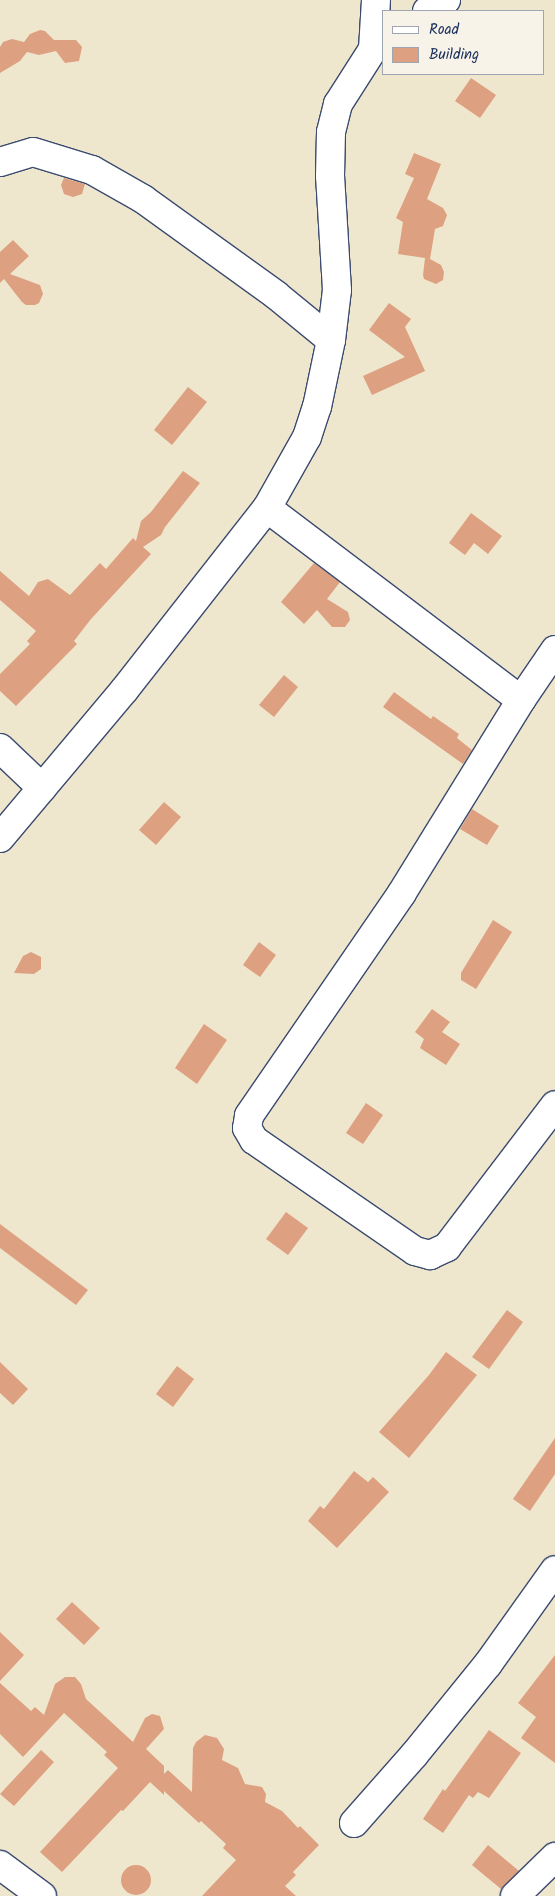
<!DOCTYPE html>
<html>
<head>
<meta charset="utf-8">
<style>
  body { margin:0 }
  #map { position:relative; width:555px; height:1896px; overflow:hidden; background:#efe7cd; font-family:Kalam,sans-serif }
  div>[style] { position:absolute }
  .building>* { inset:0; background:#dda081 }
  .round { border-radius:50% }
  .roads { filter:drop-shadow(1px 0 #3b4b6f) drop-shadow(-1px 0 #3b4b6f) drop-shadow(0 1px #3b4b6f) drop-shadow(0 -1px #3b4b6f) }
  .minor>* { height:28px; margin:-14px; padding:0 14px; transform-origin:14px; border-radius:14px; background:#fff }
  span { translate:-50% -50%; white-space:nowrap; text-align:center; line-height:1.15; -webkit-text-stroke:5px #f7f3e8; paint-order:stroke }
  .legend { position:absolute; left:382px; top:10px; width:162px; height:65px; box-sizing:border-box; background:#f7f3e8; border:1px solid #9fa5b1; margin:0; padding:6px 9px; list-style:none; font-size:15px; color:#1b2f5e }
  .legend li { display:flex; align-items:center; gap:10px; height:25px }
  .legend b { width:25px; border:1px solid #9fa5b1 }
</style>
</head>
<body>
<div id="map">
  <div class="building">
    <i style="clip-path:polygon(40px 30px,45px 31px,54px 40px,76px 40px,82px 47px,79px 61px,65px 63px,56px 51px,39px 55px,27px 52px,20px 61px,0 73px,0 47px,3px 42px,12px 39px,24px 42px,30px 34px)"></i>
    <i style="clip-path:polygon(471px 78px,496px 95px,480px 118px,455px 101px)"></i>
    <i style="clip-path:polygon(414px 153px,441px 164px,427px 199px,443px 208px,447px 215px,443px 226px,435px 229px,430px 259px,441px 265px,444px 272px,443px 280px,436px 284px,424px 279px,423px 275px,425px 258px,398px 254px,403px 222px,396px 218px,414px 178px,405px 174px)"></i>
    <i style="clip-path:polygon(64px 178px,85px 184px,82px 194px,73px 197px,64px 194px,61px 185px)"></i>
    <i style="clip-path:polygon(13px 240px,29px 256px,10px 274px,40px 285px,43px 294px,39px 303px,35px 305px,26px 305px,22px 302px,4px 279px,0 283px,0 252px)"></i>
    <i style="clip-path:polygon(389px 303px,411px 319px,405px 327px,426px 373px,425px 371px,372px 395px,363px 376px,405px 357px,369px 330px)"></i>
    <i style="clip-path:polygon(188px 387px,207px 402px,172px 445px,154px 430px)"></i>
    <i style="clip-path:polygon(183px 471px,200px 483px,165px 527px,161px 535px,143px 547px,151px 554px,91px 619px,74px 641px,77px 644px,16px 706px,0 691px,0 674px,30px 644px,27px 641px,36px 631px,0 600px,0 571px,29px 596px,38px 582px,48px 579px,70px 595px,100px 563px,106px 569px,133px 538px,136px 541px,141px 521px,151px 512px)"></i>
    <i style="clip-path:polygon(471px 513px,502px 536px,488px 554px,474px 543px,465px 555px,449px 543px)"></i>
    <i style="clip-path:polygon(314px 563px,340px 582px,327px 599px,348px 612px,350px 620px,345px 627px,332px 627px,317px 610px,304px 624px,281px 602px)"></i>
    <i style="clip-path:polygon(284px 675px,298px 687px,274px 717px,259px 705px)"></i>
    <i style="clip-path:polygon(394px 692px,431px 719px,433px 716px,459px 734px,457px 738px,472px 750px,463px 764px,383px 707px)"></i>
    <i style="clip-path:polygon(164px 802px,181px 817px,156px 845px,139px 830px)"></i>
    <i style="clip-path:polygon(472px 809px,499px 826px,487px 845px,460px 829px)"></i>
    <i style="clip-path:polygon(493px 920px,512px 932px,476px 989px,461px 980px,461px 973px)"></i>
    <i style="clip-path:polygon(259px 942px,276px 955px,260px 977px,243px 965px)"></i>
    <i style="clip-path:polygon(31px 952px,41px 957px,41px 969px,34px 974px,14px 973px,23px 956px)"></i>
    <i style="clip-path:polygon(432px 1009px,450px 1022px,442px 1032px,460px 1044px,446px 1065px,420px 1048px,424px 1039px,415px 1032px)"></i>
    <i style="clip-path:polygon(204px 1024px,227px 1040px,197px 1084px,175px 1068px)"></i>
    <i style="clip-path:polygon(366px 1103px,383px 1115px,363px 1144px,346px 1133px)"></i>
    <i style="clip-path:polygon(286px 1212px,308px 1228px,288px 1255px,266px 1239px)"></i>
    <i style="clip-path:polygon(0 1224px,88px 1290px,76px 1305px,0 1248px)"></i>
    <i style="clip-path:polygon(507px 1310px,523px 1322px,489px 1369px,472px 1357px)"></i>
    <i style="clip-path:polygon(446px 1352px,477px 1375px,409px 1458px,379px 1432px,429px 1375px)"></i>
    <i style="clip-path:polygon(0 1362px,28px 1389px,13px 1405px,0 1393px)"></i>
    <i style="clip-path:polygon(177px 1366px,194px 1379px,173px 1407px,156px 1394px)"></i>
    <i style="clip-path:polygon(555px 1438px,555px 1474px,530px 1511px,513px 1499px)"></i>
    <i style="clip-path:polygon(354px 1471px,368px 1482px,373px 1477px,389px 1492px,337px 1548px,308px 1521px,320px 1506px,324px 1509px)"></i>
    <i style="clip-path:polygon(72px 1602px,100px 1628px,84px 1645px,56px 1619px)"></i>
    <i style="clip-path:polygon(0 1632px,24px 1655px,0 1681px)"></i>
    <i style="clip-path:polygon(555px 1655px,555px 1763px,521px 1738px,536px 1717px,518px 1703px)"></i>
    <i style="clip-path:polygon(65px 1677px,75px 1677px,81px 1684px,86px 1699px,133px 1742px,145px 1718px,152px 1714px,160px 1716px,164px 1729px,146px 1749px,164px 1766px,164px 1774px,168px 1770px,192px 1792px,193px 1748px,196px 1742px,205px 1735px,217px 1738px,224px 1749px,222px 1760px,238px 1768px,245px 1784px,262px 1787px,266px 1794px,265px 1802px,282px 1811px,298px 1828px,300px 1826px,319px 1845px,293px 1872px,296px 1875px,285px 1886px,296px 1896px,202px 1896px,236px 1860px,223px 1848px,226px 1844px,201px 1821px,199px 1823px,164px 1791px,164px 1795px,150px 1782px,123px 1811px,121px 1810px,62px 1872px,40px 1852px,118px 1768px,104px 1755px,107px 1752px,64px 1713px,23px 1757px,0 1734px,0 1683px,31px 1711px,35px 1707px,44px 1715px,55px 1684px)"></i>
    <i style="clip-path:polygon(489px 1730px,521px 1753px,489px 1798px,478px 1792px,473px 1798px,469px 1795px,443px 1833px,423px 1819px,443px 1789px,445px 1791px)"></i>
    <i style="clip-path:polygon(41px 1750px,54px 1762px,14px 1806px,0 1794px)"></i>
    <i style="clip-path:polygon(488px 1845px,519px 1871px,501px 1889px,472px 1865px)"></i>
    <i class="round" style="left:121px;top:1865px;width:30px;height:30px"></i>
  </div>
  <div class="roads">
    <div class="minor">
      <i style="left:427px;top:11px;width:22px;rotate:-30deg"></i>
      <i style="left:373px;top:49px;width:49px;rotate:-86.5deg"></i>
      <i style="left:0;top:162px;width:34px;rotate:-17deg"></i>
      <i style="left:33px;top:152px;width:62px;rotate:17deg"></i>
      <i style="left:92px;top:170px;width:59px;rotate:29.6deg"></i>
      <i style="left:143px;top:199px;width:164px;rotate:35.8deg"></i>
      <i style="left:276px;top:295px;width:71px;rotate:39.3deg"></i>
      <i style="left:267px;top:508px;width:318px;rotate:37.1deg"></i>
      <i style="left:555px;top:650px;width:60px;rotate:124.2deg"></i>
      <i style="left:521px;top:700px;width:227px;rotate:121.7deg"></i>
      <i style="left:402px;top:893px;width:270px;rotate:124.5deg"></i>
      <i style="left:249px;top:1116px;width:12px;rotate:99deg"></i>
      <i style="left:247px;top:1128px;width:14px;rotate:60deg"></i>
      <i style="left:254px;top:1140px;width:196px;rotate:34.6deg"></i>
      <i style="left:415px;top:1251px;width:16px;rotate:15deg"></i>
      <i style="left:430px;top:1255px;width:19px;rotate:-25deg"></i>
      <i style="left:447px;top:1247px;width:178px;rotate:-52.7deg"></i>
      <i style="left:0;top:748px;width:58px;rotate:43.6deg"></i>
      <i style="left:0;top:838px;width:194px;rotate:-50deg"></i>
      <i style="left:125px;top:689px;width:230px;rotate:-51.9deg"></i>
      <i style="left:267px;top:508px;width:81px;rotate:-60.6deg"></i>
      <i style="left:307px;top:437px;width:32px;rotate:-72deg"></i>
      <i style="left:317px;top:407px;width:68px;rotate:-78.2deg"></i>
      <i style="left:331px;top:340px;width:50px;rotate:-83.2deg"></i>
      <i style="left:337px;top:290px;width:114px;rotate:-93.5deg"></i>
      <i style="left:330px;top:176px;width:44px;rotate:-88.7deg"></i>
      <i style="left:331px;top:132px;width:29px;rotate:-76deg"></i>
      <i style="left:338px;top:104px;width:65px;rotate:-57.5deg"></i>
      <i style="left:373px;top:49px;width:13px;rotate:-32deg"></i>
      <i style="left:354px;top:1823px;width:91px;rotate:-48.6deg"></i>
      <i style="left:414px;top:1755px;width:117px;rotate:-50.9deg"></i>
      <i style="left:488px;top:1664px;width:115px;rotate:-54.5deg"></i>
      <i style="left:0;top:1865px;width:52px;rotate:36.4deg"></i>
      <i style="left:515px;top:1896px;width:56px;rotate:-44.3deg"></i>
    </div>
  </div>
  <ul class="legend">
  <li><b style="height:6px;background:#fff"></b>Road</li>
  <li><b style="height:14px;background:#dda081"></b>Building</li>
  </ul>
</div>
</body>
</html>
